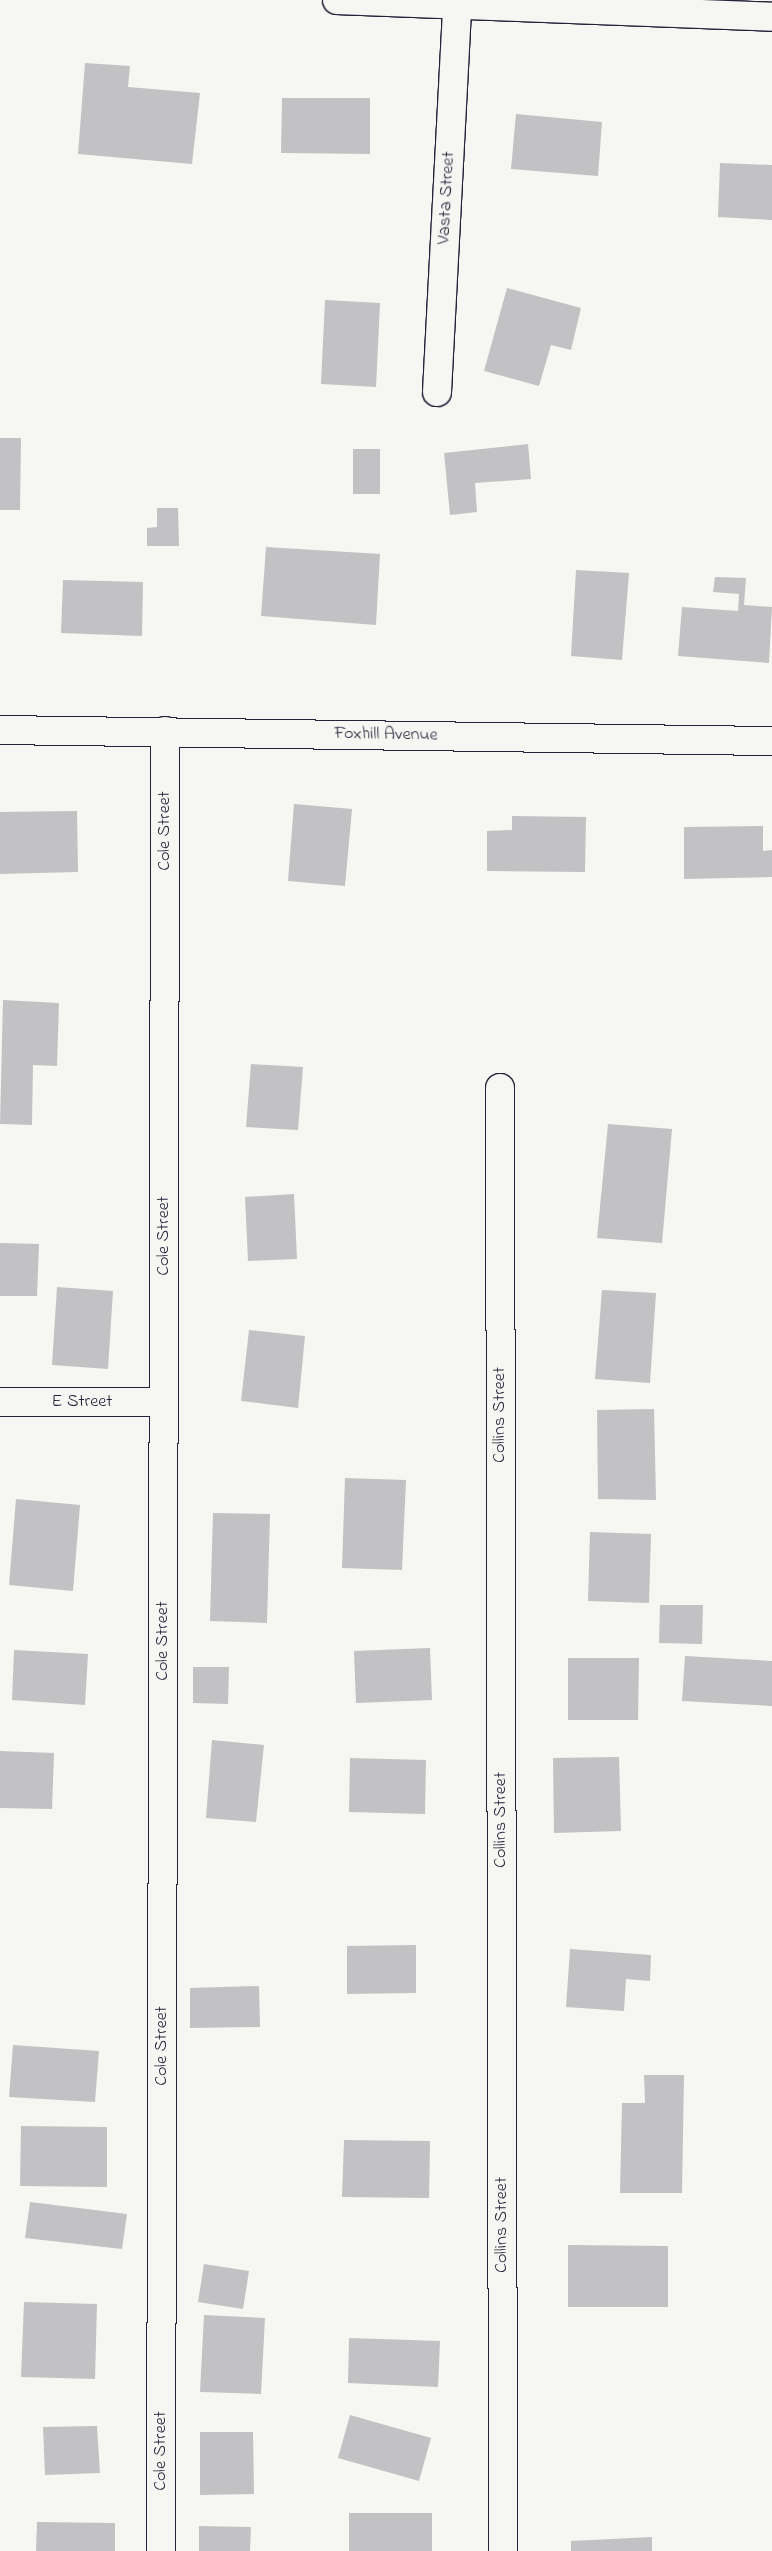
<!DOCTYPE html>
<html>
<head>
<meta charset="utf-8">
<style>
  body { margin:0 }
  #map { position:relative; width:772px; height:2551px; overflow:hidden; background:#f6f6f2; font-family:"Indie Flower",sans-serif }
  div>[style] { position:absolute }
  .building>* { inset:0; background:#c2c2c4 }
  .roads { filter:drop-shadow(1px 0 #22223b) drop-shadow(-1px 0 #22223b) drop-shadow(0 1px #22223b) drop-shadow(0 -1px #22223b) }
  .minor>* { height:28px; margin:-14px; padding:0 14px; transform-origin:14px; border-radius:14px; background:#f6f6f2 }
  span { translate:-50% -50%; white-space:nowrap; text-align:center; line-height:1.15; -webkit-text-stroke:5px #f6f6f2; paint-order:stroke }
  .street-label { font-size:18px; color:#22223b }
</style>
</head>
<body>
<div id="map">
  <div class="building">
    <i style="clip-path:polygon(85px 63px,130px 66px,128px 87px,200px 93px,192px 164px,78px 154px)"></i>
    <i style="clip-path:polygon(282px 98px,370px 98px,370px 154px,281px 153px)"></i>
    <i style="clip-path:polygon(516px 114px,602px 122px,598px 176px,511px 169px)"></i>
    <i style="clip-path:polygon(720px 163px,772px 165px,772px 220px,718px 217px)"></i>
    <i style="clip-path:polygon(507px 288px,581px 308px,571px 350px,551px 345px,539px 386px,484px 371px)"></i>
    <i style="clip-path:polygon(325px 300px,380px 303px,376px 387px,321px 384px)"></i>
    <i style="clip-path:polygon(0 438px,21px 438px,20px 510px,0 510px)"></i>
    <i style="clip-path:polygon(528px 444px,531px 479px,475px 483px,477px 512px,450px 515px,444px 453px)"></i>
    <i style="clip-path:polygon(353px 449px,380px 449px,380px 494px,353px 494px)"></i>
    <i style="clip-path:polygon(157px 508px,178px 508px,179px 546px,147px 546px,147px 528px,157px 527px)"></i>
    <i style="clip-path:polygon(266px 547px,380px 554px,376px 625px,261px 616px)"></i>
    <i style="clip-path:polygon(576px 570px,629px 573px,622px 660px,571px 656px)"></i>
    <i style="clip-path:polygon(715px 577px,746px 578px,744px 605px,772px 607px,769px 663px,678px 656px,682px 607px,738px 611px,739px 594px,713px 592px)"></i>
    <i style="clip-path:polygon(63px 580px,143px 582px,142px 636px,61px 633px)"></i>
    <i style="clip-path:polygon(294px 804px,352px 809px,345px 886px,288px 881px)"></i>
    <i style="clip-path:polygon(77px 811px,78px 872px,0 874px,0 812px)"></i>
    <i style="clip-path:polygon(512px 816px,586px 817px,585px 872px,487px 871px,487px 831px,512px 830px)"></i>
    <i style="clip-path:polygon(763px 826px,763px 851px,772px 850px,772px 877px,684px 879px,684px 827px)"></i>
    <i style="clip-path:polygon(3px 1000px,59px 1003px,57px 1066px,33px 1065px,32px 1125px,0 1124px)"></i>
    <i style="clip-path:polygon(251px 1064px,303px 1067px,298px 1130px,246px 1127px)"></i>
    <i style="clip-path:polygon(608px 1124px,672px 1129px,662px 1243px,597px 1238px)"></i>
    <i style="clip-path:polygon(294px 1194px,297px 1259px,248px 1261px,245px 1197px)"></i>
    <i style="clip-path:polygon(0 1243px,39px 1244px,37px 1296px,0 1296px)"></i>
    <i style="clip-path:polygon(57px 1287px,113px 1291px,108px 1369px,52px 1365px)"></i>
    <i style="clip-path:polygon(602px 1290px,656px 1293px,650px 1383px,595px 1379px)"></i>
    <i style="clip-path:polygon(249px 1330px,305px 1336px,298px 1408px,241px 1401px)"></i>
    <i style="clip-path:polygon(654px 1409px,656px 1500px,598px 1499px,597px 1410px)"></i>
    <i style="clip-path:polygon(345px 1478px,406px 1480px,402px 1570px,342px 1568px)"></i>
    <i style="clip-path:polygon(16px 1499px,80px 1505px,73px 1591px,9px 1585px)"></i>
    <i style="clip-path:polygon(213px 1513px,270px 1514px,267px 1623px,210px 1621px)"></i>
    <i style="clip-path:polygon(590px 1532px,651px 1534px,649px 1603px,588px 1601px)"></i>
    <i style="clip-path:polygon(660px 1605px,703px 1605px,702px 1644px,659px 1643px)"></i>
    <i style="clip-path:polygon(430px 1648px,432px 1700px,356px 1703px,354px 1651px)"></i>
    <i style="clip-path:polygon(14px 1650px,88px 1654px,85px 1705px,12px 1700px)"></i>
    <i style="clip-path:polygon(685px 1656px,772px 1661px,772px 1706px,682px 1701px)"></i>
    <i style="clip-path:polygon(568px 1658px,639px 1658px,638px 1720px,568px 1720px)"></i>
    <i style="clip-path:polygon(193px 1667px,229px 1667px,228px 1704px,193px 1703px)"></i>
    <i style="clip-path:polygon(212px 1740px,264px 1745px,256px 1822px,206px 1818px)"></i>
    <i style="clip-path:polygon(0 1751px,54px 1753px,52px 1809px,0 1808px)"></i>
    <i style="clip-path:polygon(619px 1757px,621px 1831px,554px 1833px,553px 1758px)"></i>
    <i style="clip-path:polygon(350px 1758px,426px 1760px,425px 1814px,349px 1812px)"></i>
    <i style="clip-path:polygon(416px 1945px,416px 1993px,347px 1994px,347px 1946px)"></i>
    <i style="clip-path:polygon(570px 1949px,651px 1955px,650px 1981px,626px 1979px,624px 2011px,566px 2007px)"></i>
    <i style="clip-path:polygon(259px 1986px,260px 2027px,190px 2028px,190px 1988px)"></i>
    <i style="clip-path:polygon(13px 2045px,99px 2051px,95px 2102px,9px 2097px)"></i>
    <i style="clip-path:polygon(644px 2075px,684px 2075px,682px 2193px,620px 2193px,622px 2103px,645px 2103px)"></i>
    <i style="clip-path:polygon(21px 2126px,107px 2127px,107px 2187px,20px 2186px)"></i>
    <i style="clip-path:polygon(344px 2140px,430px 2141px,429px 2198px,342px 2197px)"></i>
    <i style="clip-path:polygon(30px 2202px,127px 2214px,122px 2249px,25px 2238px)"></i>
    <i style="clip-path:polygon(568px 2245px,668px 2246px,668px 2307px,568px 2307px)"></i>
    <i style="clip-path:polygon(204px 2264px,249px 2271px,243px 2309px,198px 2302px)"></i>
    <i style="clip-path:polygon(24px 2302px,97px 2304px,95px 2379px,21px 2377px)"></i>
    <i style="clip-path:polygon(204px 2315px,265px 2318px,261px 2394px,200px 2392px)"></i>
    <i style="clip-path:polygon(349px 2338px,440px 2341px,438px 2387px,348px 2383px)"></i>
    <i style="clip-path:polygon(350px 2415px,431px 2438px,419px 2481px,338px 2458px)"></i>
    <i style="clip-path:polygon(97px 2426px,100px 2473px,45px 2475px,43px 2427px)"></i>
    <i style="clip-path:polygon(200px 2432px,253px 2432px,254px 2494px,200px 2495px)"></i>
    <i style="clip-path:polygon(349px 2513px,432px 2513px,432px 2551px,349px 2551px)"></i>
    <i style="clip-path:polygon(37px 2522px,115px 2523px,115px 2551px,36px 2551px)"></i>
    <i style="clip-path:polygon(199px 2526px,251px 2527px,250px 2551px,199px 2551px)"></i>
    <i style="clip-path:polygon(652px 2537px,652px 2551px,571px 2551px,571px 2541px)"></i>
  </div>
  <div class="roads">
    <div class="minor">
      <i style="left:337px;top:0;width:435px;rotate:2.2deg"></i>
      <i style="left:437px;top:392px;width:388px;rotate:-87deg"></i>
      <i style="left:0;top:730px;width:772px;rotate:0.82deg"></i>
      <i style="left:500px;top:1088px;width:1463px;rotate:89.88deg"></i>
      <i style="left:0;top:1402px;width:163px"></i>
      <i style="left:161px;top:2551px;width:1820px;rotate:-89.87deg"></i>
    </div>
  </div>
  <div class="street-label">
    <span style="left:447px;top:198px;rotate:-87deg">Vasta Street</span>
    <span style="left:386px;top:735px;rotate:1deg">Foxhill Avenue</span>
    <span style="left:165px;top:831px;rotate:-90deg">Cole Street</span>
    <span style="left:164px;top:1236px;rotate:-90deg">Cole Street</span>
    <span style="left:82px;top:1402px">E Street</span>
    <span style="left:500px;top:1415px;rotate:-90deg">Collins Street</span>
    <span style="left:163px;top:1641px;rotate:-90deg">Cole Street</span>
    <span style="left:501px;top:1820px;rotate:-90deg">Collins Street</span>
    <span style="left:162px;top:2046px;rotate:-90deg">Cole Street</span>
    <span style="left:502px;top:2225px;rotate:-90deg">Collins Street</span>
    <span style="left:161px;top:2451px;rotate:-90deg">Cole Street</span>
  </div>
</div>
</body>
</html>
